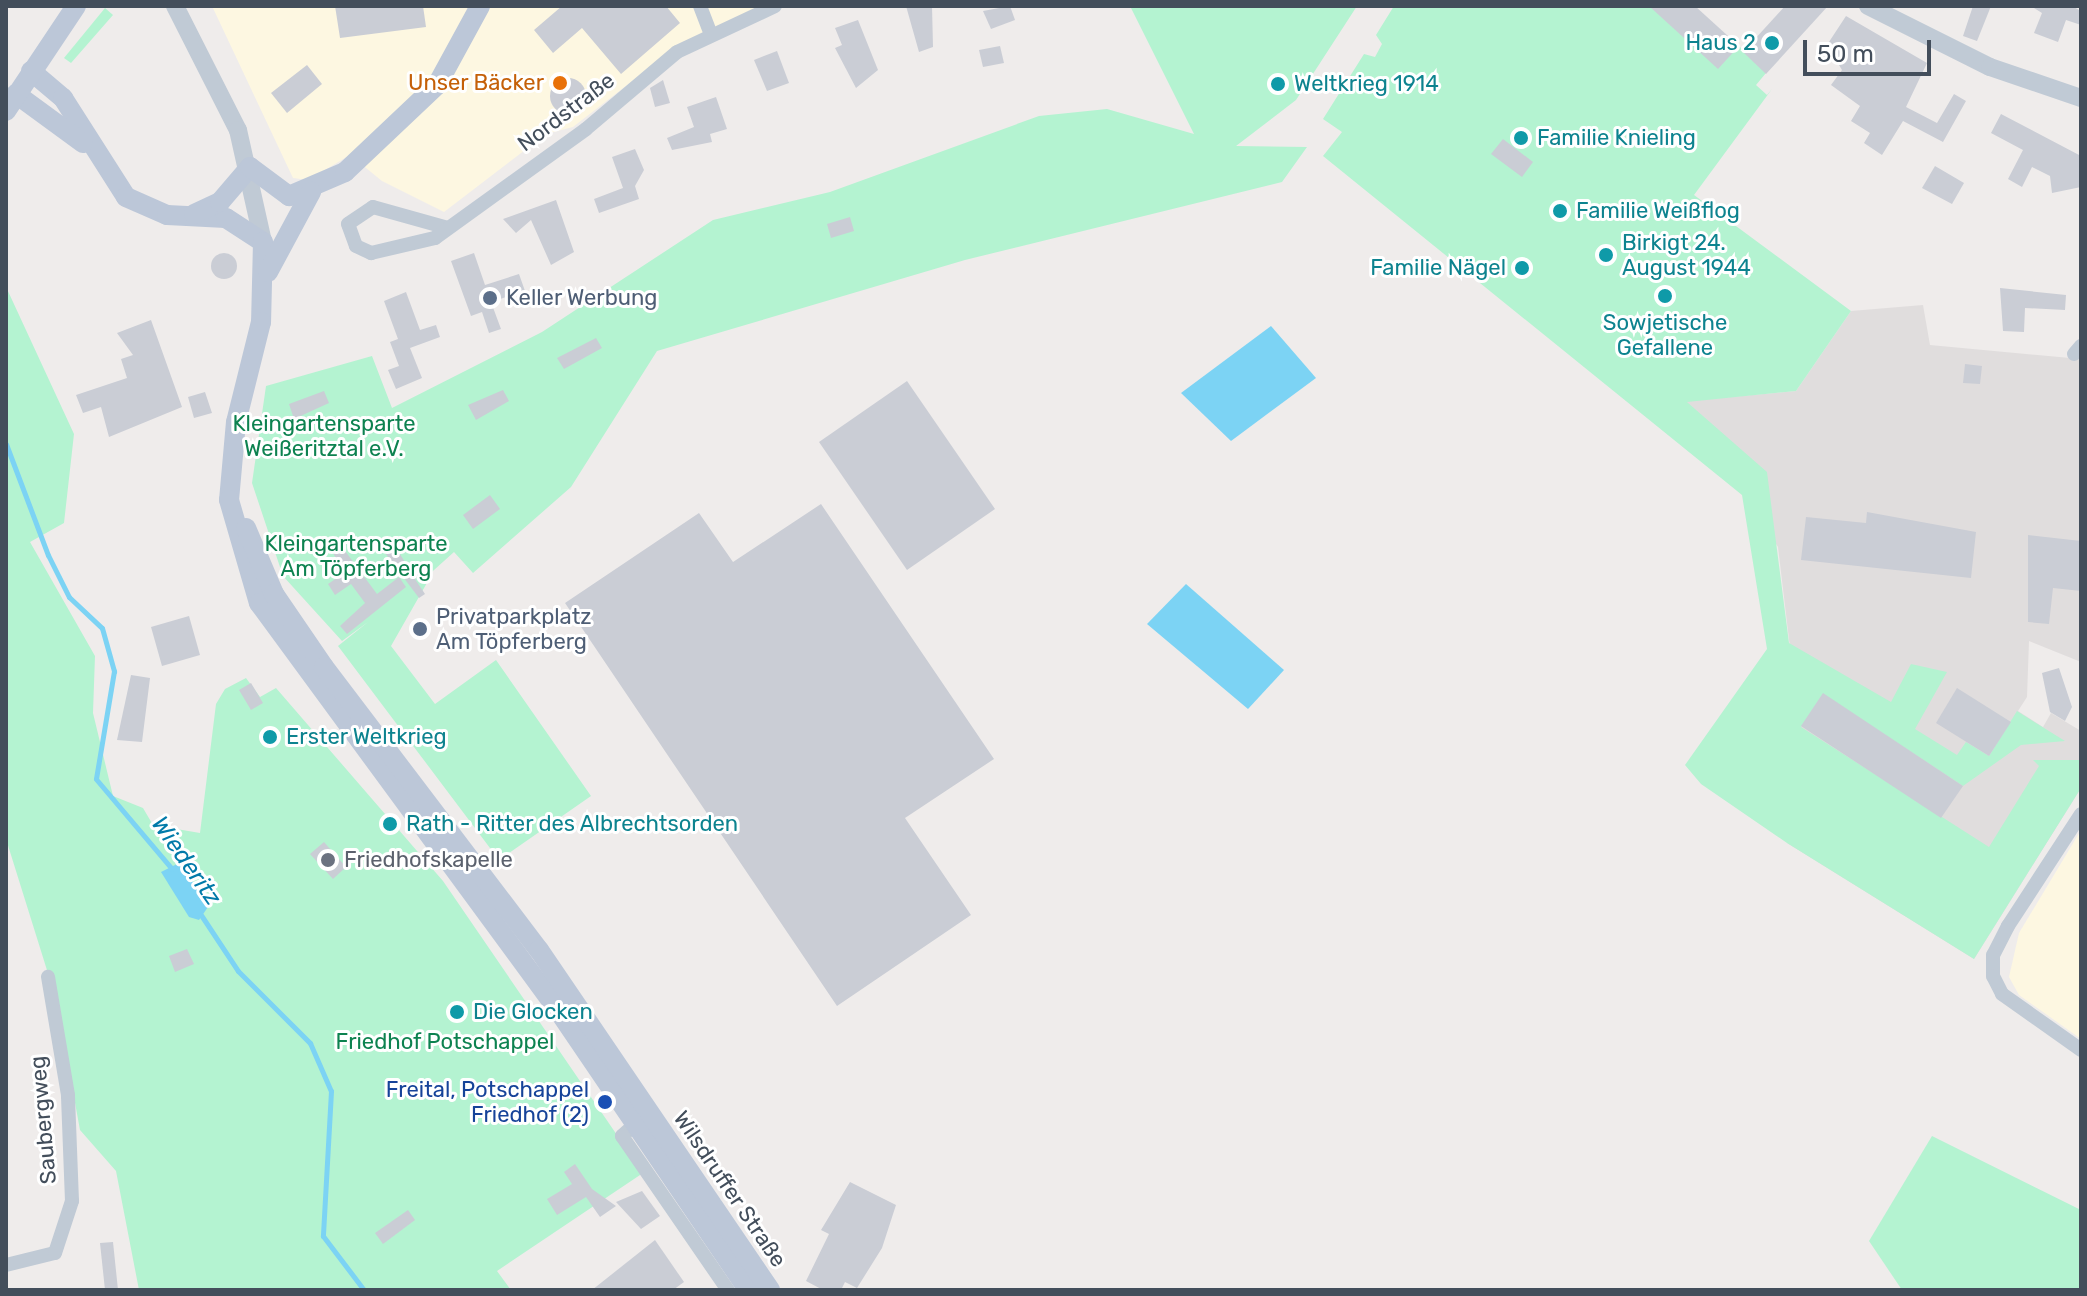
<!DOCTYPE html>
<html>
<head>
<meta charset="utf-8">
<style>
  body { margin:0 }
  #map { position:relative; width:2087px; height:1296px; overflow:hidden; background:#efeceb; font-family:Rubik,sans-serif }
  div>[style] { position:absolute }
  .commercial>* { inset:0; background:#fdf7e1 }
  .education>* { inset:0; background:#e0dddd }
  .green>* { inset:0; background:#b4f3d1 }
  .water>* { inset:0; background:#7cd3f4 }
  .stream>* { height:5px; margin:-2.5px; padding:0 2.5px; transform-origin:2.5px; border-radius:2.5px; background:#7cd3f4 }
  .building>* { inset:0; background:#cacdd5 }
  .round { border-radius:50% }
  .minor>* { height:14px; margin:-7px; padding:0 7px; transform-origin:7px; border-radius:7px; background:#c0cad5 }
  .tertiary>* { height:18px; margin:-9px; padding:0 9px; transform-origin:9px; border-radius:9px; background:#c0cad5 }
  .secondary>* { height:20px; margin:-10px; padding:0 10px; transform-origin:10px; border-radius:10px; background:#bcc7d8 }
  .dots>* { width:22px; height:22px; translate:-50% -50%; box-sizing:border-box; border:4px solid #fff; border-radius:50% }
  span { translate:-50% -50%; white-space:nowrap; text-align:center; line-height:1.15; -webkit-text-stroke:6px #fff; paint-order:stroke }
  .culture-label { font-size:22px; color:#0d838f }
  .right { translate:-100% -50%; text-align:right }
  .left { translate:0 -50%; text-align:left }
  .food-label { font-size:22px; color:#c56008 }
  .street-label { font-size:22px; color:#434e5b }
  .service-label { font-size:22px; color:#4e5e75 }
  .park-label { font-size:22px; color:#0d8250 }
  .worship-label { font-size:22px; color:#5b616d }
  .transit-label { font-size:22px; color:#164399 }
  .water-label { font-size:24px; color:#017aa9; font-style:italic }
  .frame { position:absolute; inset:0; border:8px solid #434e5b; pointer-events:none }
  .scale { position:absolute; left:1803px; top:40px; width:128px; height:36px; box-sizing:border-box; border:4px solid #434e5b; border-top:0; padding-left:10px; font-size:24px; line-height:28px; white-space:nowrap; color:#434e5b; -webkit-text-stroke:6px #fff; paint-order:stroke }
</style>
</head>
<body>
<div id="map">
  <div class="commercial">
    <i style="clip-path:polygon(212px 6px,766px 6px,681px 43px,573px 127px,546px 134px,444px 212px,382px 181px,350px 155px,308px 180px,293px 178px)"></i>
    <i style="clip-path:polygon(2081px 830px,2081px 1039px,2019px 995px,2009px 977px,2019px 933px)"></i>
  </div>
  <div class="education">
    <i style="clip-path:polygon(1923px 305px,1930px 345px,2081px 359px,2081px 662px,2029px 641px,2027px 697px,2018px 711px,2043px 727px,2051px 713px,2081px 731px,2081px 788px,1974px 959px,1787px 843px,1791px 656px,1778px 547px,1686px 401px,1796px 391px,1851px 311px)"></i>
  </div>
  <div class="green">
    <i style="clip-path:polygon(1130px 6px,1357px 6px,1296px 100px,1236px 146px,1307px 147px,1282px 182px,965px 260px,657px 351px,571px 487px,473px 573px,454px 552px,424px 579px,432px 574px,391px 646px,435px 704px,496px 660px,591px 796px,499px 860px,338px 646px,368px 622px,342px 641px,283px 576px,252px 483px,266px 386px,372px 356px,392px 408px,542px 332px,713px 220px,830px 192px,1039px 116px,1107px 109px,1194px 134px)"></i>
    <i style="clip-path:polygon(1394px 6px,1649px 6px,1739px 46px,1766px 73px,1756px 85px,1767px 95px,1772px 89px,1694px 195px,1851px 311px,1796px 391px,1687px 402px,1767px 472px,1789px 643px,1891px 702px,1911px 664px,1947px 672px,1915px 729px,1957px 755px,1966px 742px,1989px 756px,2017px 711px,2065px 741px,2021px 745px,1963px 786px,1823px 694px,1801px 727px,1989px 847px,2039px 766px,2033px 760px,2081px 760px,2081px 788px,1974px 959px,1787px 843px,1701px 784px,1685px 765px,1767px 649px,1742px 495px,1323px 156px,1342px 132px,1323px 119px,1364px 54px,1375px 57px,1382px 44px,1376px 35px)"></i>
    <i style="clip-path:polygon(105px 8px,113px 15px,71px 63px,64px 58px)"></i>
    <i style="clip-path:polygon(7px 289px,74px 434px,64px 523px,30px 542px,95px 656px,93px 713px,113px 796px,143px 808px,153px 825px,200px 833px,216px 704px,225px 689px,246px 678px,260px 697px,276px 688px,443px 881px,643px 1173px,497px 1271px,511px 1290px,139px 1290px,116px 1171px,80px 1130px,56px 999px,6px 839px)"></i>
    <i style="clip-path:polygon(1932px 1136px,2081px 1210px,2081px 1290px,1902px 1290px,1869px 1241px)"></i>
  </div>
  <div class="water">
    <i style="clip-path:polygon(1271px 326px,1316px 378px,1231px 441px,1181px 393px)"></i>
    <i style="clip-path:polygon(1186px 584px,1284px 670px,1248px 709px,1147px 624px)"></i>
    <i style="clip-path:polygon(181px 862px,208px 907px,199px 920px,189px 917px,161px 872px)"></i>
  </div>
  <div class="stream">
    <i style="left:6px;top:444px;width:119px;rotate:69.3deg"></i>
    <i style="left:48px;top:555px;width:47px;rotate:63.4deg"></i>
    <i style="left:69px;top:597px;width:45px;rotate:43.2deg"></i>
    <i style="left:102px;top:628px;width:45px;rotate:74.4deg"></i>
    <i style="left:114px;top:671px;width:109px;rotate:99.5deg"></i>
    <i style="left:96px;top:779px;width:118px;rotate:49.8deg"></i>
    <i style="left:201px;top:915px;width:67px;rotate:56.5deg"></i>
    <i style="left:238px;top:971px;width:102px;rotate:45deg"></i>
    <i style="left:310px;top:1043px;width:52px;rotate:66.4deg"></i>
    <i style="left:331px;top:1091px;width:145px;rotate:93.2deg"></i>
    <i style="left:323px;top:1236px;width:68px;rotate:52.8deg"></i>
  </div>
  <div class="building">
    <i style="clip-path:polygon(335px 6px,423px 6px,426px 27px,340px 38px)"></i>
    <i style="clip-path:polygon(562px 6px,666px 6px,680px 23px,621px 74px,582px 28px,553px 53px,534px 30px)"></i>
    <i style="clip-path:polygon(906px 6px,932px 6px,933px 47px,919px 52px)"></i>
    <i style="clip-path:polygon(1010px 6px,1015px 20px,991px 29px,983px 11px)"></i>
    <i style="clip-path:polygon(1649px 6px,1695px 6px,1739px 46px,1718px 69px)"></i>
    <i style="clip-path:polygon(1785px 6px,1828px 6px,1766px 74px,1743px 52px)"></i>
    <i style="clip-path:polygon(1973px 6px,1991px 6px,1977px 41px,1963px 36px)"></i>
    <i style="clip-path:polygon(2031px 6px,2072px 6px,2081px 11px,2081px 25px,2066px 20px,2058px 42px,2034px 33px,2042px 13px)"></i>
    <i style="clip-path:polygon(1846px 16px,1927px 63px,1906px 107px,1937px 123px,1954px 94px,1966px 101px,1943px 142px,1903px 121px,1882px 155px,1864px 143px,1870px 133px,1851px 121px,1860px 106px,1831px 85px,1842px 70px,1827px 45px)"></i>
    <i style="clip-path:polygon(858px 20px,878px 70px,856px 88px,835px 48px,842px 45px,835px 28px)"></i>
    <i style="clip-path:polygon(1000px 46px,1004px 63px,983px 67px,979px 50px)"></i>
    <i style="clip-path:polygon(777px 51px,789px 83px,767px 91px,754px 60px)"></i>
    <i style="clip-path:polygon(307px 65px,322px 84px,287px 113px,271px 93px)"></i>
    <i class="round" style="left:550px;top:78px;width:36px;height:36px"></i>
    <i style="clip-path:polygon(663px 80px,670px 103px,655px 107px,650px 88px)"></i>
    <i style="clip-path:polygon(716px 97px,727px 129px,710px 134px,712px 142px,672px 150px,667px 138px,694px 127px,687px 107px)"></i>
    <i style="clip-path:polygon(2001px 114px,2081px 156px,2081px 187px,2052px 193px,2050px 176px,2032px 167px,2022px 187px,2008px 179px,2023px 150px,1991px 133px)"></i>
    <i style="clip-path:polygon(1503px 139px,1533px 162px,1522px 177px,1491px 154px)"></i>
    <i style="clip-path:polygon(635px 149px,644px 170px,635px 186px,639px 199px,599px 213px,594px 199px,623px 188px,612px 157px)"></i>
    <i style="clip-path:polygon(1935px 166px,1964px 183px,1952px 204px,1922px 188px)"></i>
    <i style="clip-path:polygon(556px 200px,574px 252px,551px 265px,531px 220px,516px 233px,503px 219px)"></i>
    <i style="clip-path:polygon(850px 217px,854px 231px,831px 238px,827px 224px)"></i>
    <i class="round" style="left:211px;top:253px;width:26px;height:26px"></i>
    <i style="clip-path:polygon(474px 253px,485px 285px,519px 274px,525px 291px,491px 302px,501px 329px,489px 333px,482px 312px,471px 316px,451px 261px)"></i>
    <i style="clip-path:polygon(2000px 288px,2066px 295px,2065px 310px,2025px 308px,2024px 332px,2003px 331px)"></i>
    <i style="clip-path:polygon(406px 292px,420px 330px,436px 325px,440px 337px,410px 348px,422px 378px,396px 389px,388px 370px,399px 366px,390px 342px,398px 339px,384px 301px)"></i>
    <i style="clip-path:polygon(151px 320px,182px 407px,109px 437px,101px 407px,83px 413px,76px 395px,127px 378px,121px 359px,133px 355px,117px 333px)"></i>
    <i style="clip-path:polygon(596px 338px,602px 348px,564px 369px,557px 358px)"></i>
    <i style="clip-path:polygon(1965px 364px,1982px 366px,1980px 384px,1963px 383px)"></i>
    <i style="clip-path:polygon(907px 381px,995px 509px,907px 570px,819px 442px)"></i>
    <i style="clip-path:polygon(503px 390px,509px 401px,476px 420px,468px 405px)"></i>
    <i style="clip-path:polygon(324px 391px,329px 403px,294px 419px,289px 404px)"></i>
    <i style="clip-path:polygon(205px 392px,212px 413px,194px 418px,188px 397px)"></i>
    <i style="clip-path:polygon(490px 495px,500px 509px,473px 529px,463px 515px)"></i>
    <i style="clip-path:polygon(821px 504px,994px 759px,905px 818px,971px 915px,837px 1006px,565px 603px,699px 513px,733px 562px)"></i>
    <i style="clip-path:polygon(1867px 512px,1976px 532px,1971px 578px,1801px 560px,1806px 517px,1866px 523px)"></i>
    <i style="clip-path:polygon(2028px 535px,2081px 541px,2081px 591px,2053px 588px,2049px 624px,2028px 622px)"></i>
    <i style="clip-path:polygon(334px 536px,377px 594px,399px 577px,406px 587px,347px 634px,340px 626px,365px 603px,351px 584px,335px 595px,328px 584px,344px 573px,327px 542px)"></i>
    <i style="clip-path:polygon(390px 538px,408px 567px,422px 573px,415px 579px,425px 594px,419px 598px,379px 545px)"></i>
    <i style="clip-path:polygon(189px 616px,200px 655px,162px 666px,151px 627px)"></i>
    <i style="clip-path:polygon(2059px 668px,2072px 707px,2065px 721px,2050px 712px,2042px 673px)"></i>
    <i style="clip-path:polygon(131px 675px,150px 678px,142px 742px,117px 740px)"></i>
    <i style="clip-path:polygon(251px 683px,263px 703px,251px 710px,239px 690px)"></i>
    <i style="clip-path:polygon(1957px 688px,2011px 722px,1989px 756px,1936px 723px)"></i>
    <i style="clip-path:polygon(1823px 693px,1963px 786px,1941px 818px,1801px 726px)"></i>
    <i style="clip-path:polygon(324px 842px,346px 867px,333px 879px,310px 854px)"></i>
    <i style="clip-path:polygon(187px 949px,194px 964px,175px 972px,169px 956px)"></i>
    <i style="clip-path:polygon(575px 1164px,592px 1189px,616px 1206px,600px 1217px,586px 1197px,557px 1215px,547px 1199px,572px 1184px,564px 1172px)"></i>
    <i style="clip-path:polygon(850px 1182px,896px 1205px,882px 1248px,857px 1288px,845px 1282px,841px 1290px,823px 1290px,806px 1281px,829px 1234px,821px 1230px)"></i>
    <i style="clip-path:polygon(642px 1191px,660px 1216px,641px 1229px,616px 1202px)"></i>
    <i style="clip-path:polygon(408px 1210px,415px 1220px,383px 1244px,375px 1233px)"></i>
    <i style="clip-path:polygon(655px 1240px,684px 1282px,673px 1290px,592px 1290px)"></i>
    <i style="clip-path:polygon(113px 1242px,118px 1290px,105px 1290px,100px 1243px)"></i>
  </div>
  <div class="minor">
    <i style="left:700px;top:6px;width:30px;rotate:69deg"></i>
    <i style="left:448px;top:228px;width:78px;rotate:-164.4deg"></i>
    <i style="left:373px;top:207px;width:30px;rotate:146deg"></i>
    <i style="left:348px;top:224px;width:23px;rotate:70deg"></i>
    <i style="left:356px;top:246px;width:17px;rotate:25deg"></i>
    <i style="left:371px;top:253px;width:66px;rotate:-13.2deg"></i>
    <i style="left:435px;top:238px;width:186px;rotate:-35.8deg"></i>
    <i style="left:586px;top:129px;width:119px;rotate:-40.2deg"></i>
    <i style="left:677px;top:52px;width:108px;rotate:-25.1deg"></i>
    <i style="left:2074px;top:354px;width:11px;rotate:-49deg"></i>
    <i style="left:2081px;top:814px;width:134px;rotate:123.1deg"></i>
    <i style="left:2008px;top:926px;width:33px;rotate:117deg"></i>
    <i style="left:1993px;top:955px;width:21px;rotate:90deg"></i>
    <i style="left:1993px;top:976px;width:20px;rotate:63deg"></i>
    <i style="left:2002px;top:994px;width:97px;rotate:35.3deg"></i>
    <i style="left:642px;top:1118px;width:27px;rotate:138deg"></i>
    <i style="left:622px;top:1136px;width:187px;rotate:55.5deg"></i>
    <i style="left:6px;top:1265px;width:50px;rotate:-13.8deg"></i>
    <i style="left:55px;top:1253px;width:55px;rotate:-71.9deg"></i>
    <i style="left:72px;top:1201px;width:106px;rotate:-92.2deg"></i>
    <i style="left:68px;top:1095px;width:120px;rotate:-99.6deg"></i>
  </div>
  <div class="tertiary">
    <i style="left:175px;top:6px;width:139px;rotate:63.1deg"></i>
    <i style="left:238px;top:130px;width:115px;rotate:77.4deg"></i>
    <i style="left:1868px;top:6px;width:136px;rotate:26.6deg"></i>
    <i style="left:1990px;top:67px;width:96px;rotate:18.8deg"></i>
  </div>
  <div class="secondary">
    <i style="left:31px;top:71px;width:42px;rotate:40.2deg"></i>
    <i style="left:63px;top:98px;width:117px;rotate:57.5deg"></i>
    <i style="left:126px;top:197px;width:45px;rotate:23.7deg"></i>
    <i style="left:167px;top:215px;width:59px;rotate:2.9deg"></i>
    <i style="left:226px;top:218px;width:44px;rotate:33deg"></i>
    <i style="left:263px;top:242px;width:80px;rotate:91.4deg"></i>
    <i style="left:261px;top:322px;width:103px;rotate:104deg"></i>
    <i style="left:236px;top:422px;width:78px;rotate:95.1deg"></i>
    <i style="left:229px;top:500px;width:107px;rotate:73.8deg"></i>
    <i style="left:259px;top:603px;width:505px;rotate:53.7deg"></i>
    <i style="left:558px;top:1010px;width:338px;rotate:55.8deg"></i>
    <i style="left:16px;top:94px;width:83px;rotate:36.2deg"></i>
    <i style="left:6px;top:111px;width:126px;rotate:-56.3deg"></i>
    <i style="left:194px;top:214px;width:29px;rotate:-25deg"></i>
    <i style="left:220px;top:202px;width:46px;rotate:-49.4deg"></i>
    <i style="left:250px;top:167px;width:49px;rotate:36.6deg"></i>
    <i style="left:289px;top:196px;width:61px;rotate:-23.2deg"></i>
    <i style="left:345px;top:172px;width:127px;rotate:-43.4deg"></i>
    <i style="left:437px;top:85px;width:90px;rotate:-61.4deg"></i>
    <i style="left:268px;top:272px;width:91px;rotate:-61.7deg"></i>
    <i style="left:246px;top:528px;width:72px;rotate:67deg"></i>
    <i style="left:274px;top:594px;width:88px;rotate:55.6deg"></i>
    <i style="left:324px;top:667px;width:355px;rotate:52.8deg"></i>
    <i style="left:539px;top:950px;width:411px;rotate:55.8deg"></i>
  </div>
  <div class="dots">
    <i style="left:1772px;top:43px;background:#0f9aa8"></i>
    <i style="left:560px;top:83px;background:#e8710a"></i>
    <i style="left:1278px;top:84px;background:#0f9aa8"></i>
    <i style="left:1521px;top:138px;background:#0f9aa8"></i>
    <i style="left:1560px;top:211px;background:#0f9aa8"></i>
    <i style="left:1606px;top:255px;background:#0f9aa8"></i>
    <i style="left:1522px;top:268px;background:#0f9aa8"></i>
    <i style="left:1665px;top:296px;background:#0f9aa8"></i>
    <i style="left:490px;top:298px;background:#5c6f8a"></i>
    <i style="left:420px;top:629px;background:#5c6f8a"></i>
    <i style="left:270px;top:737px;background:#0f9aa8"></i>
    <i style="left:390px;top:824px;background:#0f9aa8"></i>
    <i style="left:328px;top:860px;background:#6b7280"></i>
    <i style="left:457px;top:1012px;background:#0f9aa8"></i>
    <i style="left:605px;top:1102px;background:#1a4fb4"></i>
  </div>
  <div class="culture-label">
    <span class="right" style="left:1756px;top:43px">Haus 2</span>
    <span class="left" style="left:1294px;top:84px">Weltkrieg 1914</span>
    <span class="left" style="left:1537px;top:138px">Familie Knieling</span>
    <span class="left" style="left:1576px;top:211px">Familie Weißflog</span>
    <span class="left" style="left:1622px;top:255px">Birkigt 24.<br>August 1944</span>
    <span class="right" style="left:1506px;top:268px">Familie Nägel</span>
    <span style="left:1665px;top:335px">Sowjetische<br>Gefallene</span>
    <span class="left" style="left:286px;top:737px">Erster Weltkrieg</span>
    <span class="left" style="left:406px;top:824px">Rath - Ritter des Albrechtsorden</span>
    <span class="left" style="left:473px;top:1012px">Die Glocken</span>
  </div>
  <div class="food-label">
    <span class="right" style="left:544px;top:83px">Unser Bäcker</span>
  </div>
  <div class="street-label">
    <span style="left:566px;top:112px;rotate:-37deg">Nordstraße</span>
    <span style="left:43px;top:1120px;rotate:-95deg">Saubergweg</span>
    <span style="left:730px;top:1189px;rotate:56deg">Wilsdruffer Straße</span>
  </div>
  <div class="service-label">
    <span class="left" style="left:506px;top:298px">Keller Werbung</span>
    <span class="left" style="left:436px;top:629px">Privatparkplatz<br>Am Töpferberg</span>
  </div>
  <div class="park-label">
    <span style="left:324px;top:436px">Kleingartensparte<br>Weißeritztal e.V.</span>
    <span style="left:356px;top:556px">Kleingartensparte<br>Am Töpferberg</span>
    <span style="left:445px;top:1042px">Friedhof Potschappel</span>
  </div>
  <div class="worship-label">
    <span class="left" style="left:344px;top:860px">Friedhofskapelle</span>
  </div>
  <div class="transit-label">
    <span class="right" style="left:589px;top:1102px">Freital, Potschappel<br>Friedhof (2)</span>
  </div>
  <div class="water-label">
    <span style="left:186px;top:861px;rotate:55deg">Wiederitz</span>
  </div>
  <div class="frame"></div>
  <div class="scale">50 m</div>
</div>
</body>
</html>
